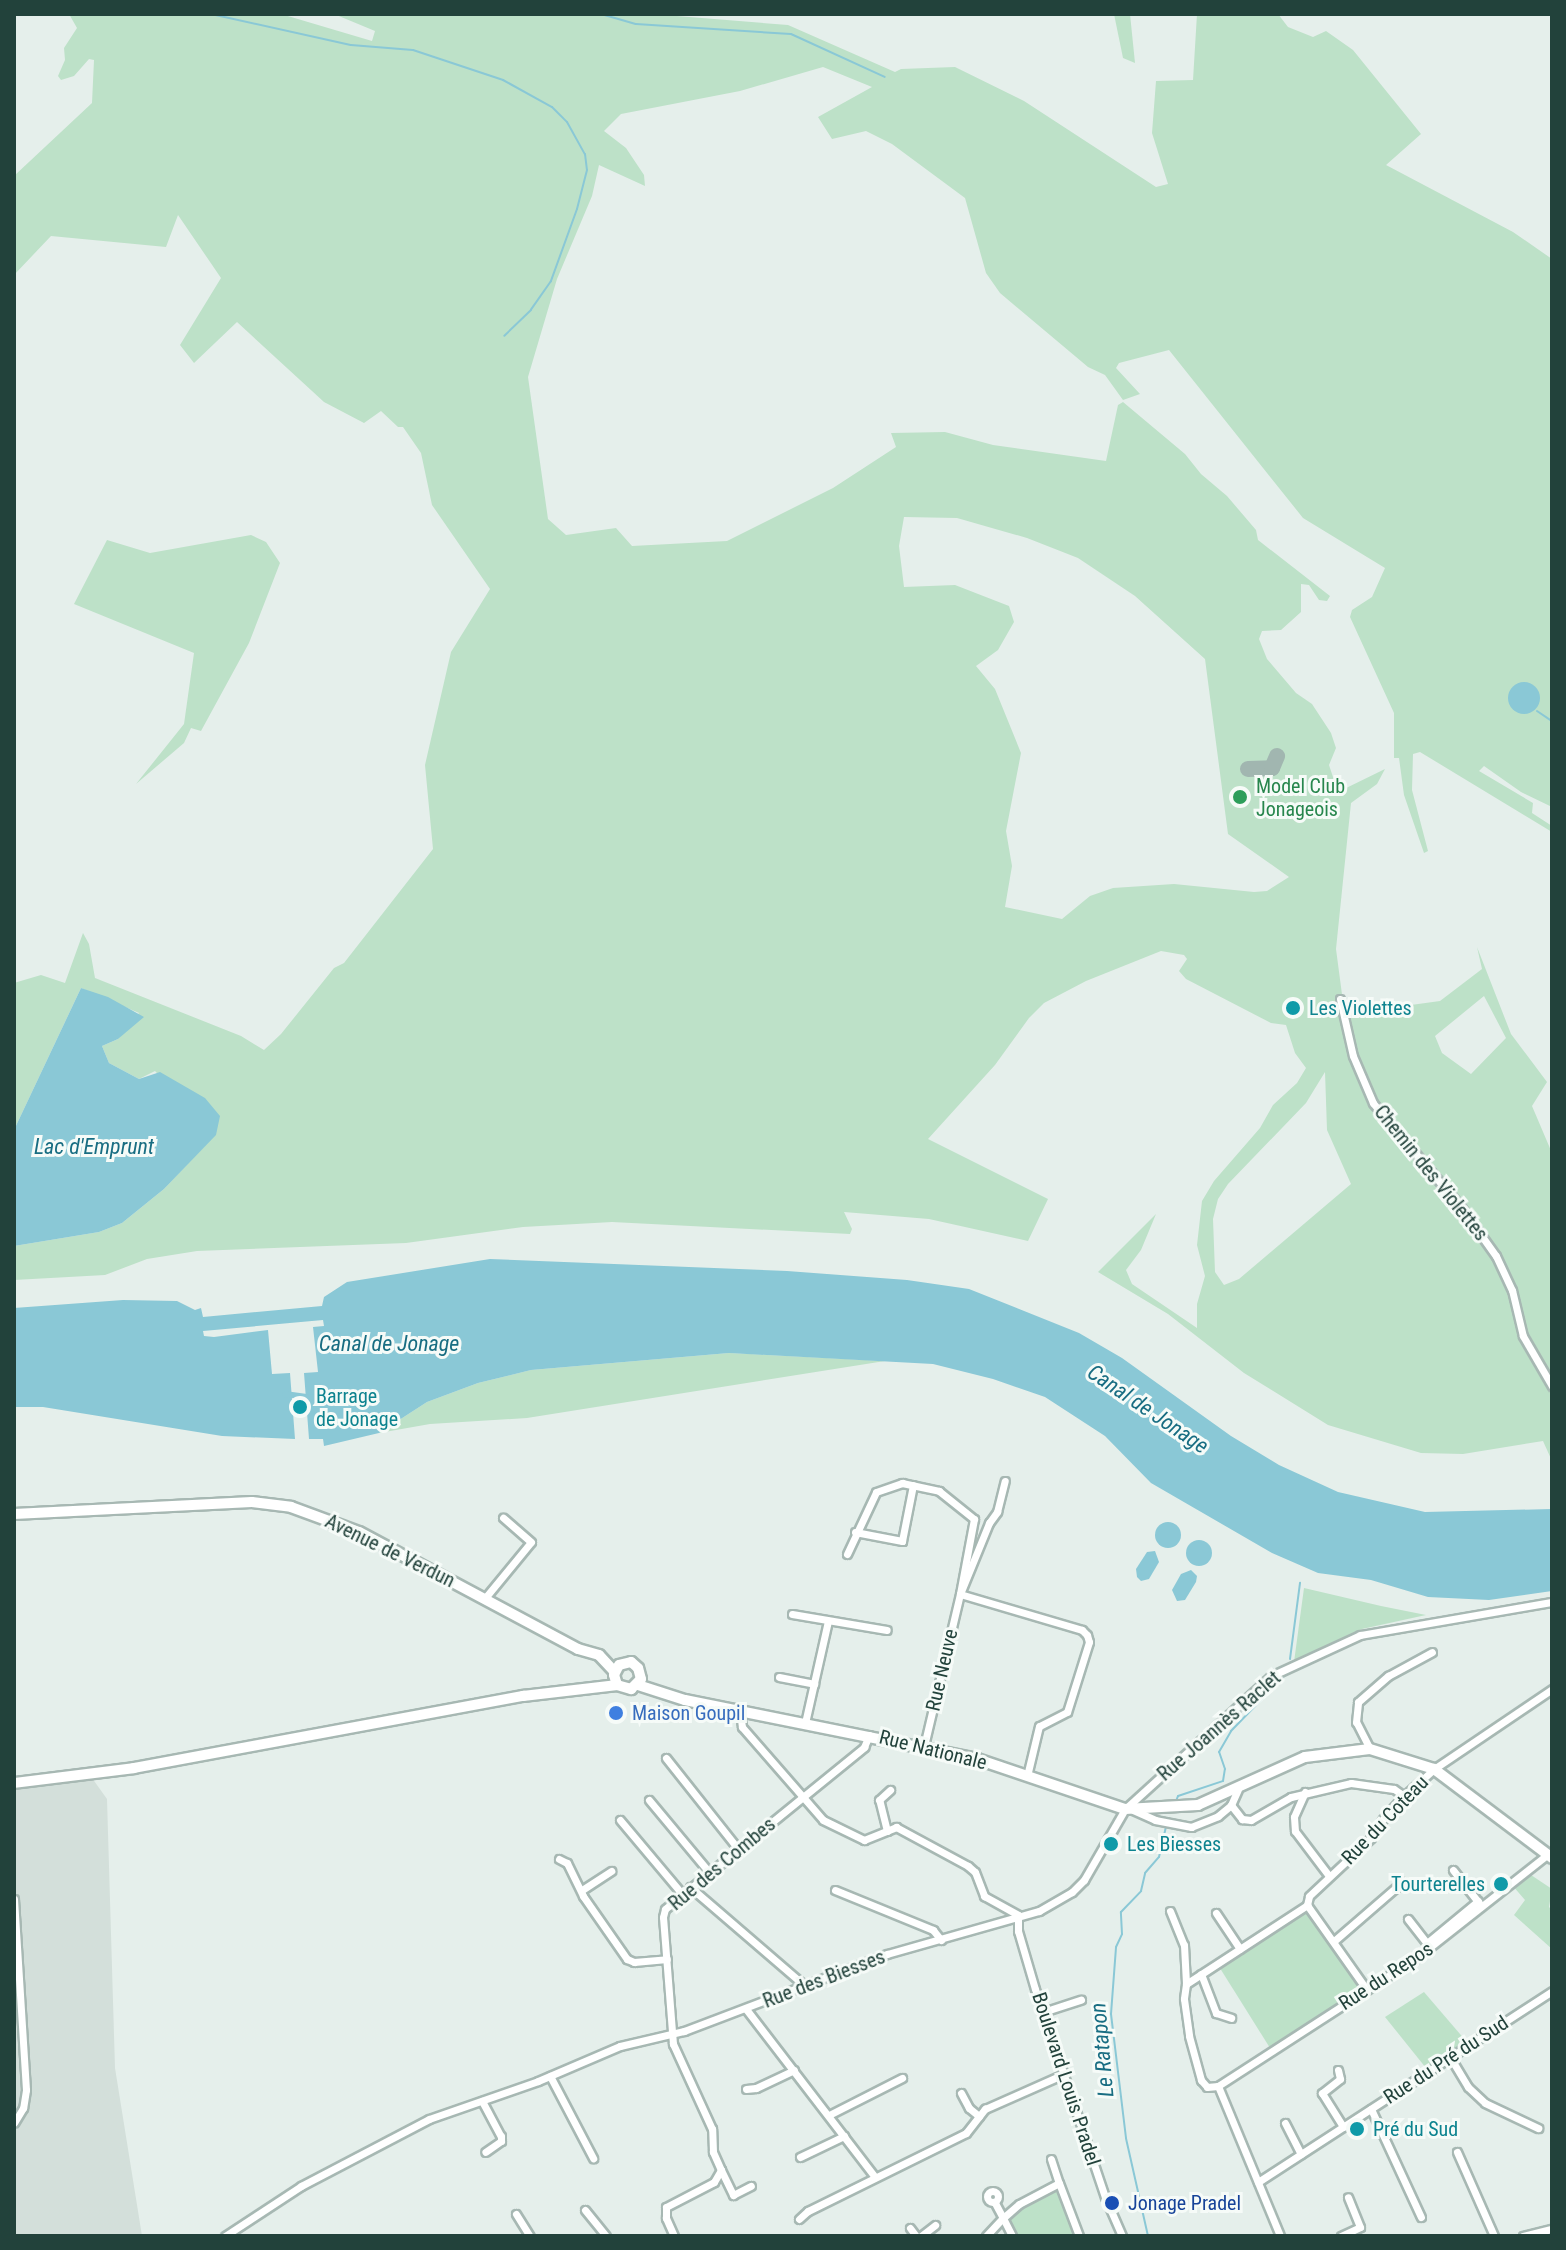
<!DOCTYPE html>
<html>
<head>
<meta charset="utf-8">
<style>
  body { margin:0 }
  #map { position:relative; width:1566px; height:2250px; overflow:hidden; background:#e5efeb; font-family:"Roboto Condensed",sans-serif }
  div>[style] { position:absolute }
  .built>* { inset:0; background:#d3dfda }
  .green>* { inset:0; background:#bde1c8 }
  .water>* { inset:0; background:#8ac8d6 }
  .round { border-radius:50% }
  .stream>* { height:2px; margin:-1px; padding:0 1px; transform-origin:1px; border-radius:1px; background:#8ac8d6 }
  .canal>* { height:6px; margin:-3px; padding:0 3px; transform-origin:3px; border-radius:3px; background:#8ac8d6 }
  .taxiway>* { height:16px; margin:-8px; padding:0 8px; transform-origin:8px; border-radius:8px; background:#a1b6b0 }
  .roads { filter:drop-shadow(2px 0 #a7b8b3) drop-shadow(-2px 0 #a7b8b3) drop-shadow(0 2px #a7b8b3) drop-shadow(0 -2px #a7b8b3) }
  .street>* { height:7px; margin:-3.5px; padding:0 3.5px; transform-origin:3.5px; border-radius:3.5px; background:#fff }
  .street>.ring { margin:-3.5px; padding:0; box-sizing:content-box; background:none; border:7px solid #fff; border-radius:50% }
  .secondary>* { height:10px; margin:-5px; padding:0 5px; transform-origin:5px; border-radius:5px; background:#fff }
  .dots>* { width:22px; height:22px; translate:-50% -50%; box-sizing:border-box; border:4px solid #f6fbf8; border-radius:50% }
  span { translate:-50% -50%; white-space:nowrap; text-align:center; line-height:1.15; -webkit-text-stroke:6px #f6fbf8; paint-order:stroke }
  .leisure-label { font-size:20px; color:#27864d }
  .left { translate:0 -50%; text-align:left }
  .culture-label { font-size:20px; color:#0d838f }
  .right { translate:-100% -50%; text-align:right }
  .street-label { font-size:20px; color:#22423b }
  .shop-label { font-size:20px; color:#366cbe }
  .transit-label { font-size:20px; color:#164399 }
  .water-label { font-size:22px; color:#186d82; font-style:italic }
  .frame { position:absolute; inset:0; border:16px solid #22423b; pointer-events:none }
</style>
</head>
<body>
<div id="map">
  <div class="built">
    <i style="clip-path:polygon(92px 1778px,107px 1799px,115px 2068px,142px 2236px,14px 2236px,14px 1787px)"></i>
  </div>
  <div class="green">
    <i style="clip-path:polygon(evenodd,69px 14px,281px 14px,372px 41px,375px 31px,334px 14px,652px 14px,788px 25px,895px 72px,901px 69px,955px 67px,1024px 101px,1156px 187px,1168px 184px,1152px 133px,1156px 81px,1193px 80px,1197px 14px,1278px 14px,1288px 27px,1313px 37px,1326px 31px,1353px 50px,1421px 134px,1386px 165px,1513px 232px,1552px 259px,1552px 807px,1521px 792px,1484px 766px,1479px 771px,1533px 803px,1532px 813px,1552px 826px,1552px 832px,1420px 752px,1413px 754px,1412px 790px,1428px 851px,1424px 853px,1404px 795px,1399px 758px,1394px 758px,1394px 713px,1350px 617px,1352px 610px,1372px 597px,1385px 568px,1303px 518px,1169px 350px,1119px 363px,1116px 368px,1140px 394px,1123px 400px,1105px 375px,1088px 367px,1000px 293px,986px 273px,965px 198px,892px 144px,866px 131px,832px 139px,818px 117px,872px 87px,823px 67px,740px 91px,621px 114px,604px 131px,626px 148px,644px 175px,645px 186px,599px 165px,592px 196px,557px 279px,528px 377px,548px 519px,566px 535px,616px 528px,632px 546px,727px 541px,833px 488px,896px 447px,891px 433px,945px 432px,993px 445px,1106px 461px,1118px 405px,1123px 402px,1185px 454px,1201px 474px,1227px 496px,1256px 530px,1258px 540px,1330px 596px,1327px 601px,1319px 600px,1309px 585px,1301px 584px,1301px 612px,1281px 630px,1262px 631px,1259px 639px,1267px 659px,1296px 693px,1312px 704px,1331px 733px,1336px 748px,1329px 765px,1338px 792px,1385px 769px,1377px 784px,1351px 803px,1336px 949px,1343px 1002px,1382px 1009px,1440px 1001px,1482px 969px,1477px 947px,1511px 1034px,1547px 1082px,1532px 1106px,1552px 1153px,1552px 1461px,1543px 1441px,1463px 1454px,1421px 1453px,1328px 1425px,1244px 1373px,1168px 1314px,1098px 1272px,1156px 1214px,1141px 1250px,1126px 1270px,1132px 1284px,1197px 1328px,1197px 1304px,1205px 1276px,1197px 1245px,1202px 1201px,1214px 1181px,1260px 1128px,1273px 1105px,1297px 1083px,1306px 1068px,1295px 1053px,1286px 1025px,1271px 1023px,1186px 979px,1179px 971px,1187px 959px,1184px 955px,1161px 951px,1086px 981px,1044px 1003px,1029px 1018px,995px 1065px,928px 1139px,1048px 1199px,1028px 1241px,929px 1219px,844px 1212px,852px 1229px,850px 1234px,612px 1222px,523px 1227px,406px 1243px,197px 1251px,147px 1259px,105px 1275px,14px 1280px,14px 1246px,99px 1232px,122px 1223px,164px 1189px,215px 1135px,155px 1071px,139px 1079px,109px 1063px,102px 1046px,118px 1039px,139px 1013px,81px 988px,14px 1130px,14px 983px,41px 975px,65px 983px,83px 933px,89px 944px,95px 978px,241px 1036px,264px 1050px,281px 1034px,334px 968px,344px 963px,433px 849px,425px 765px,451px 652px,490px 589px,432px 505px,421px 453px,403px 427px,398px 427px,381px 411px,364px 423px,324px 402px,237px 322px,194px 363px,180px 345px,221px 278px,178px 215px,166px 247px,51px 236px,14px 275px,14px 176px,92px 103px,94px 60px,89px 59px,74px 76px,61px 80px,58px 76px,65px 60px,64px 48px,77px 28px,69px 14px,904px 517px,957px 518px,1027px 538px,1078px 558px,1135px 596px,1205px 659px,1228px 834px,1289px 877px,1267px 891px,1254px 892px,1174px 884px,1113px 888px,1090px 896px,1062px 919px,1005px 907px,1012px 866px,1006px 831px,1021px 753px,995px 689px,976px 666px,998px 650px,1014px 622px,1009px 606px,955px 585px,904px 587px,899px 546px,904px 517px,69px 14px,1484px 996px,1506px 1038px,1471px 1074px,1442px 1053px,1435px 1036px,1484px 996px,69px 14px,1325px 1072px,1327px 1130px,1351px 1184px,1239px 1279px,1224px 1285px,1215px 1272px,1213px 1219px,1218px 1199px,1228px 1184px,1306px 1103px,1325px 1072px)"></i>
    <i style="clip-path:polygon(1114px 14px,1130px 14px,1135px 63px,1123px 58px)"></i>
    <i style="clip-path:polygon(251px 535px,266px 542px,280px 563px,249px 643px,201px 731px,191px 728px,184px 743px,136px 784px,184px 724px,194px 653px,74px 604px,107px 540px,150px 553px)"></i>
    <i style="clip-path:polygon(729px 1353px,885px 1361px,527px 1418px,430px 1424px,379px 1433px,427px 1402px,478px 1383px,531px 1370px)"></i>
    <i style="clip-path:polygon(1304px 1588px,1381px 1606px,1426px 1615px,1362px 1629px,1294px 1662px)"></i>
    <i style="clip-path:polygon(1528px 1873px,1552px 1889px,1549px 1907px,1552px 1910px,1552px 1949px,1514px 1915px,1525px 1900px,1512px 1885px)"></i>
    <i style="clip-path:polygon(1306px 1909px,1362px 1985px,1360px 1992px,1270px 2048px,1218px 1965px)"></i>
    <i style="clip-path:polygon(1424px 1992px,1466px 2041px,1426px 2068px,1385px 2017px)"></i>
    <i style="clip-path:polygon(1053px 2189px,1060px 2192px,1076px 2236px,1019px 2236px,1014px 2233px,1009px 2216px)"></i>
  </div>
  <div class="water">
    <i class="round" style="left:1508px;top:682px;width:32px;height:32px"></i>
    <i style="clip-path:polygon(81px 988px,108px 997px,144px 1017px,118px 1039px,102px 1046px,109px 1063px,139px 1079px,160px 1072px,205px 1098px,220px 1116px,216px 1135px,164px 1189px,122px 1223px,99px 1232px,14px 1246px,14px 1130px)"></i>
    <i style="clip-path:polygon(490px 1259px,787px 1271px,907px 1280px,969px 1289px,1079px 1333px,1122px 1358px,1231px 1436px,1279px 1465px,1338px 1492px,1425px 1512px,1552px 1509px,1552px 1591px,1489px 1600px,1428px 1597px,1371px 1580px,1318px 1573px,1272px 1553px,1151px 1483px,1105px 1436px,1045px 1397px,993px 1379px,933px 1364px,729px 1353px,531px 1370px,478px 1383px,427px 1402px,379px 1433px,324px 1446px,323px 1439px,309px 1439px,304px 1373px,318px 1372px,313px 1327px,324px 1326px,323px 1320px,203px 1331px,204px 1336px,214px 1337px,268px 1330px,272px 1374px,290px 1373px,295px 1439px,222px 1436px,43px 1407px,14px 1407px,14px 1308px,123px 1300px,177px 1301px,195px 1310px,201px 1308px,203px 1317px,322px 1306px,324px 1297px,347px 1282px)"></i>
    <i class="round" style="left:1155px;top:1522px;width:26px;height:26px"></i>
    <i class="round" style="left:1186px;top:1540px;width:26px;height:26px"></i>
    <i style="clip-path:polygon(1155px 1551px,1159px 1562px,1149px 1579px,1141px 1581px,1137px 1577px,1136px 1569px,1147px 1552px)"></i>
    <i style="clip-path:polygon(1191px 1570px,1197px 1576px,1196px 1582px,1185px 1600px,1177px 1601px,1172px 1590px,1181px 1574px)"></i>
  </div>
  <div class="stream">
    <i style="left:211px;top:14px;width:143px;rotate:12.5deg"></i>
    <i style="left:351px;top:45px;width:62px;rotate:4.6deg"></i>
    <i style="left:413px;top:50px;width:95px;rotate:18.4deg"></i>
    <i style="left:503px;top:80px;width:56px;rotate:28.9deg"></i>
    <i style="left:552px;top:107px;width:21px;rotate:45deg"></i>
    <i style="left:567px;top:122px;width:37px;rotate:61deg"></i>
    <i style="left:585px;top:154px;width:16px;rotate:83deg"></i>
    <i style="left:587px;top:170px;width:40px;rotate:104.4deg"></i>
    <i style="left:577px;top:209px;width:77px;rotate:109.9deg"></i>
    <i style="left:551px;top:281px;width:35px;rotate:125deg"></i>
    <i style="left:531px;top:310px;width:37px;rotate:136deg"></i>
    <i style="left:601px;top:14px;width:36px;rotate:16deg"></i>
    <i style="left:636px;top:24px;width:155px;rotate:3.7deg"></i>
    <i style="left:791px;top:34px;width:103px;rotate:24.6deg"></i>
    <i style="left:1537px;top:711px;width:18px;rotate:34deg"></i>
    <i style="left:1290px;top:1659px;width:77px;rotate:-82.5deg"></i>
    <i style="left:1176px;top:1801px;width:5px;rotate:-68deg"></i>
    <i style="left:1178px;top:1796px;width:47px;rotate:-18.4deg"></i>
    <i style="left:1223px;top:1781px;width:12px;rotate:-81deg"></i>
    <i style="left:1225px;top:1769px;width:18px;rotate:-109deg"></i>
    <i style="left:1219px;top:1752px;width:24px;rotate:-60deg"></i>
    <i style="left:1231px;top:1731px;width:81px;rotate:-46deg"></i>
    <i style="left:1148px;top:2236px;width:100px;rotate:-102.7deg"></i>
    <i style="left:1126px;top:2138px;width:125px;rotate:-96.9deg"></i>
    <i style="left:1111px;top:2014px;width:67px;rotate:-85.7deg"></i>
    <i style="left:1116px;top:1947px;width:14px;rotate:-65deg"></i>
    <i style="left:1122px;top:1934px;width:22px;rotate:-93deg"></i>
    <i style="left:1121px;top:1912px;width:29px;rotate:-46deg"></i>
    <i style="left:1141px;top:1891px;width:18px;rotate:-77deg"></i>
    <i style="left:1145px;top:1873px;width:21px;rotate:-49deg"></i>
    <i style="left:1159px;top:1857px;width:32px;rotate:-77deg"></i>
  </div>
  <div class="canal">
    <i style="left:285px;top:1394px;width:29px;rotate:8deg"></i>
  </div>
  <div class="taxiway">
    <i style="left:1248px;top:769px;width:24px;rotate:-2deg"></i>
    <i style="left:1272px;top:768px;width:13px;rotate:-67deg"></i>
  </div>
  <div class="roads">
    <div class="street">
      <i style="left:1340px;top:999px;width:58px;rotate:77.2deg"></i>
      <i style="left:1353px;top:1056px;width:51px;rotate:66.9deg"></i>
      <i style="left:1373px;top:1103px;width:136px;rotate:49.8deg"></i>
      <i style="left:1461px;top:1207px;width:60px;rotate:54.5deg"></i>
      <i style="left:1496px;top:1256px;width:38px;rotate:65deg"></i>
      <i style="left:1512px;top:1290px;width:47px;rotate:76.6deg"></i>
      <i style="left:1523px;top:1336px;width:58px;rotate:59.9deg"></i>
      <i style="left:855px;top:1532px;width:48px;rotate:10.8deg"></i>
      <i style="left:902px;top:1541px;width:57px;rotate:-78.9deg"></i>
      <i style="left:847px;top:1554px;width:68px;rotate:-64.9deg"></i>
      <i style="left:876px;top:1492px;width:28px;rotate:-19deg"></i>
      <i style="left:902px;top:1483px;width:38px;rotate:12deg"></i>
      <i style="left:939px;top:1491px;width:45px;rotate:38.7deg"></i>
      <i style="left:974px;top:1519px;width:76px;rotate:100.6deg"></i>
      <i style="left:960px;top:1594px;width:127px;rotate:16.4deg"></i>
      <i style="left:1082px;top:1630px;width:7px;rotate:45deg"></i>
      <i style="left:1087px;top:1635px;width:7px;rotate:74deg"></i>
      <i style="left:1089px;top:1642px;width:73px;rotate:107.4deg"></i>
      <i style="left:1067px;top:1712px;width:31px;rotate:153deg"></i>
      <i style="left:1039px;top:1726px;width:51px;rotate:103.5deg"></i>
      <i style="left:485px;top:1598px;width:72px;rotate:-50.6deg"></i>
      <i style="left:531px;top:1542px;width:37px;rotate:-139deg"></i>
      <i style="left:792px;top:1614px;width:96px;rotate:9.6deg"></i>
      <i style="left:779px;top:1677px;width:36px;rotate:11deg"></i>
      <i style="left:740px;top:1711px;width:16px;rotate:83deg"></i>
      <i style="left:742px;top:1727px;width:123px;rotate:48.9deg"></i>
      <i style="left:823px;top:1820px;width:46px;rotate:26deg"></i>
      <i style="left:864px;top:1840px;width:35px;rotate:-22deg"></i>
      <i style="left:896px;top:1827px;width:82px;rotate:28.4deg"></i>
      <i style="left:968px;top:1866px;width:9px;rotate:41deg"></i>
      <i style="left:975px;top:1872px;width:26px;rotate:69deg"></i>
      <i style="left:984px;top:1896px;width:39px;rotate:29deg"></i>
      <i style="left:1018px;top:1915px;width:16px;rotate:90deg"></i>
      <i style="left:1018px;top:1931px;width:60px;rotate:73.7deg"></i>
      <i style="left:1035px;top:1989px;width:219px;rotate:71.4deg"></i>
      <i style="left:1105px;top:2197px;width:43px;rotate:66.4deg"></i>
      <i style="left:805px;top:1723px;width:105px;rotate:-77.3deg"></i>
      <i style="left:924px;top:1746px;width:156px;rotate:-76.7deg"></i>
      <i style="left:960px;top:1594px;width:77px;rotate:-67.8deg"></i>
      <i style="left:989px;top:1523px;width:14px;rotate:-54deg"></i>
      <i style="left:997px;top:1512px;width:32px;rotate:-76deg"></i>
      <i style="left:1370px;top:1749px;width:30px;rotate:-117deg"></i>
      <i style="left:1356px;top:1722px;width:20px;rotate:-84deg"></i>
      <i style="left:1358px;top:1702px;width:40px;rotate:-41deg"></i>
      <i style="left:1388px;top:1676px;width:50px;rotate:-28.6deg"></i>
      <i style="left:666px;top:1758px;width:116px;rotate:51.6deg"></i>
      <i style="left:1305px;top:1792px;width:27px;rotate:114deg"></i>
      <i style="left:1294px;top:1817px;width:14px;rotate:86deg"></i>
      <i style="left:1295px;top:1831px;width:56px;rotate:52.9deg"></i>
      <i style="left:649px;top:1800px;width:94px;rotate:50.2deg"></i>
      <i style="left:1231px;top:1805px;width:18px;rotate:52deg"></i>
      <i style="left:1242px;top:1819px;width:9px;rotate:6deg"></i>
      <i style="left:1251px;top:1820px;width:46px;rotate:-29.9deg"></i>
      <i style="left:1291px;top:1797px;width:62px;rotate:-13.1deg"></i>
      <i style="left:1351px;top:1783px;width:43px;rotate:7.9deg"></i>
      <i style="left:1394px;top:1789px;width:12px;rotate:35deg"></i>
      <i style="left:1133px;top:1810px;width:24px;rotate:24deg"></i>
      <i style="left:1155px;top:1820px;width:37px;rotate:11deg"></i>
      <i style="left:1191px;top:1827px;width:29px;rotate:-22deg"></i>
      <i style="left:1218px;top:1816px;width:17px;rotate:-40deg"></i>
      <i style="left:1231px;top:1805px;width:17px;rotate:-66deg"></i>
      <i style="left:620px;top:1820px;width:97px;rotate:50deg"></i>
      <i style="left:887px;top:1831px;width:32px;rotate:-104deg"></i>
      <i style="left:879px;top:1800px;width:15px;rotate:-42deg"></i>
      <i style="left:559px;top:1859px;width:9px;rotate:27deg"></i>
      <i style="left:567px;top:1863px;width:37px;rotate:64deg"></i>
      <i style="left:583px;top:1896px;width:77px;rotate:55.1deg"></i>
      <i style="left:627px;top:1959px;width:8px;rotate:23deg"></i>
      <i style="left:634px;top:1962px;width:33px;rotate:-5deg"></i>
      <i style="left:1453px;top:1870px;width:42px;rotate:51.8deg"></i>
      <i style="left:690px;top:1887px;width:150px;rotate:40.7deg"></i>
      <i style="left:582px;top:1890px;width:35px;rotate:-33deg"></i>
      <i style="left:835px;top:1890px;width:106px;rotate:22.2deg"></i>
      <i style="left:933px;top:1930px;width:13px;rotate:51deg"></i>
      <i style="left:14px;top:1899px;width:191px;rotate:86.4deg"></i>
      <i style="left:26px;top:2090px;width:18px;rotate:99deg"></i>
      <i style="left:23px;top:2108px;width:17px;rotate:121deg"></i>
      <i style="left:1307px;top:1905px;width:9px;rotate:-77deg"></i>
      <i style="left:1309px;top:1896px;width:85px;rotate:-43.1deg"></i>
      <i style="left:1371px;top:1838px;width:22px;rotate:-58deg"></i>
      <i style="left:1383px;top:1819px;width:31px;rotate:-48deg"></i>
      <i style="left:1404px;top:1796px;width:40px;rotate:-42deg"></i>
      <i style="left:1434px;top:1769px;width:143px;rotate:-34.1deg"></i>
      <i style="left:1307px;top:1905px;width:104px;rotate:54.8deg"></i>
      <i style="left:1170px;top:1911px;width:37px;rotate:68deg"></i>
      <i style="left:1184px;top:1945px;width:39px;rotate:87deg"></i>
      <i style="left:1186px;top:1984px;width:145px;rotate:-33.1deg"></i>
      <i style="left:1216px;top:1913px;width:43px;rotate:56.3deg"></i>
      <i style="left:1408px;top:1919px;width:34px;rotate:52deg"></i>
      <i style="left:1334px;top:1941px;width:90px;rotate:-40.9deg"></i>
      <i style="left:1427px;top:1943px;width:66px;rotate:-39.5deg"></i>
      <i style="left:1201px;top:1974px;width:42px;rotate:69deg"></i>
      <i style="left:1216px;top:2013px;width:16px;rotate:18deg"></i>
      <i style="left:1186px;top:1984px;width:15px;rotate:98deg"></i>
      <i style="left:1184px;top:1999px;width:37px;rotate:82deg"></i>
      <i style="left:1189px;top:2036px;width:46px;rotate:74.7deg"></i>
      <i style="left:1201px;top:2080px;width:9px;rotate:49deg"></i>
      <i style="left:1207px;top:2087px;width:11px;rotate:-5deg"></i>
      <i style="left:746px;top:2009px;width:212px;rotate:52.5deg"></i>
      <i style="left:1043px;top:2012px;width:40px;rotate:-18deg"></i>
      <i style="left:1450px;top:2057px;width:35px;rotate:59deg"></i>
      <i style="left:1468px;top:2087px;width:23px;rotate:43deg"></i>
      <i style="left:1485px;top:2103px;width:59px;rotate:25.3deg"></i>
      <i style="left:1338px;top:2070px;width:9px;rotate:77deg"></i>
      <i style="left:1340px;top:2079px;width:23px;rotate:142deg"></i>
      <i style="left:1322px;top:2093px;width:40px;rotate:58deg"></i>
      <i style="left:550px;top:2076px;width:93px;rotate:62.3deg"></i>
      <i style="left:1218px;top:2086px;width:236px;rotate:-32.9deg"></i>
      <i style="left:1416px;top:1958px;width:167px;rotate:-38.2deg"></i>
      <i style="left:1218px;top:2086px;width:162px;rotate:67.5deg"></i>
      <i style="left:746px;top:2089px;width:10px;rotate:-6deg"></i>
      <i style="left:756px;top:2088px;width:42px;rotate:-25.3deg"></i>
      <i style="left:961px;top:2093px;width:17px;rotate:62deg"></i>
      <i style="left:969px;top:2108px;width:13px;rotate:39deg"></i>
      <i style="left:482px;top:2101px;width:40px;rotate:62deg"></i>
      <i style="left:501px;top:2136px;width:5px;rotate:90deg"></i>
      <i style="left:501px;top:2141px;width:19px;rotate:145deg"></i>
      <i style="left:1371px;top:2109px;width:119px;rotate:65.2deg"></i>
      <i style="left:829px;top:2115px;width:82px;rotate:-26.9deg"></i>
      <i style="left:1285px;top:2123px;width:35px;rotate:63deg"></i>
      <i style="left:1457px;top:2152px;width:92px;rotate:66.2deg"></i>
      <i style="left:800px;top:2157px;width:49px;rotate:-25.5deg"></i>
      <i style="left:1051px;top:2159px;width:25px;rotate:72deg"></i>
      <i style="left:721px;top:2170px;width:28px;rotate:64deg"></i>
      <i style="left:733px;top:2195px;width:20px;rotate:-27deg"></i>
      <i style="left:1258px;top:2182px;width:351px;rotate:-33deg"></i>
      <i class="ring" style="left:987.5px;top:2191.5px;width:4px;height:4px"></i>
      <i style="left:995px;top:2203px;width:17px;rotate:62deg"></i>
      <i style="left:1003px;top:2218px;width:21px;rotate:-41deg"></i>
      <i style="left:1019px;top:2204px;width:45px;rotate:-27.7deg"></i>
      <i style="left:1059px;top:2183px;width:57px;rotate:69.3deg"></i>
      <i style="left:585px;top:2210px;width:33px;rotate:51deg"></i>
      <i style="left:516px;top:2214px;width:26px;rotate:58deg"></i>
      <i style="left:799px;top:2219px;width:12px;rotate:-42deg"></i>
      <i style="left:808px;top:2211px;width:176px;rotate:-26.3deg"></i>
      <i style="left:966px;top:2133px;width:31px;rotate:-52deg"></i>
      <i style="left:985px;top:2109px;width:86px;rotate:-23.9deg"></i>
      <i style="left:910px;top:2228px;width:10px;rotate:53deg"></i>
      <i style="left:225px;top:2236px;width:91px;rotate:-33.3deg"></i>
      <i style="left:301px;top:2186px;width:144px;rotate:-27.6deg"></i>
      <i style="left:429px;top:2119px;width:115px;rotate:-19.2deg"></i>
      <i style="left:538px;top:2081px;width:89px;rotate:-23.1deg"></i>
      <i style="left:620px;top:2046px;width:66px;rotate:-13.2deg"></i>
      <i style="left:684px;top:2031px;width:217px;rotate:-20.8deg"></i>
      <i style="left:887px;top:1954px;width:158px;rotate:-15.8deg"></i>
      <i style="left:1039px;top:1911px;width:38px;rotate:-30deg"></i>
      <i style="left:1072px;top:1892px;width:17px;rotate:-45deg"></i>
      <i style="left:1084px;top:1880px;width:82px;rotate:-60deg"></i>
      <i style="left:1125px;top:1809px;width:197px;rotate:-42.3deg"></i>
      <i style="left:1271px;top:1676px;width:98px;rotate:-24.7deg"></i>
      <i style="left:1360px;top:1635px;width:195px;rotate:-9.8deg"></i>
      <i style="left:674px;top:2236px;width:20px;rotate:-114deg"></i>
      <i style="left:666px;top:2218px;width:11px;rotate:-90deg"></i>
      <i style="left:666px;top:2207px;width:54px;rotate:-27.5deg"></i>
      <i style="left:714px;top:2182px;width:14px;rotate:-60deg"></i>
      <i style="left:721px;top:2170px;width:20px;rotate:-114deg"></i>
      <i style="left:713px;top:2152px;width:23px;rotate:-92deg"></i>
      <i style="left:712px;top:2129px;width:94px;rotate:-114.6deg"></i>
      <i style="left:673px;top:2044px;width:127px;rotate:-94.5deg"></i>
      <i style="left:663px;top:1917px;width:8px;rotate:-76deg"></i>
      <i style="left:665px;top:1909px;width:257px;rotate:-39.1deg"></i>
      <i style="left:864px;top:1747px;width:13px;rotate:-67deg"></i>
      <i style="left:921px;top:2236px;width:18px;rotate:-38deg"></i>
      <i style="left:986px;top:2236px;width:25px;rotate:-47deg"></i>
      <i style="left:1003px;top:2218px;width:20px;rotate:63deg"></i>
      <i style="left:1341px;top:2236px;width:21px;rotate:-25deg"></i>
      <i style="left:1360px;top:2227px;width:32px;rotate:-112deg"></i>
      <i style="left:1523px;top:2236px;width:30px;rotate:-14deg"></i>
    </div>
    <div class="secondary">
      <i style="left:14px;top:1514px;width:238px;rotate:-2.9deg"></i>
      <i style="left:252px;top:1502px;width:39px;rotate:7deg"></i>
      <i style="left:291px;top:1507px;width:72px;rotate:20.2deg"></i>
      <i style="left:359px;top:1532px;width:248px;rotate:28.1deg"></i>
      <i style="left:578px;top:1649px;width:22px;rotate:16deg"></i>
      <i style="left:599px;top:1655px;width:22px;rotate:47deg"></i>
      <i style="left:638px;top:1685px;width:49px;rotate:17.7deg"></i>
      <i style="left:685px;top:1700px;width:298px;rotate:11.4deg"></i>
      <i style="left:977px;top:1759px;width:156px;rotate:18.7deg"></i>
      <i style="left:1125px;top:1809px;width:73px;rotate:-3.1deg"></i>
      <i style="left:1198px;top:1805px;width:117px;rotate:-24.2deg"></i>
      <i style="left:1305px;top:1757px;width:65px;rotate:-7deg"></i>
      <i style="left:1370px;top:1749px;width:67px;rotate:17.4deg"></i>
      <i style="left:1434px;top:1769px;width:148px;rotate:37deg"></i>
      <i style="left:14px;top:1783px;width:121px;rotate:-7.1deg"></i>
      <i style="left:134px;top:1768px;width:396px;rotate:-10.5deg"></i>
      <i style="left:523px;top:1696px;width:95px;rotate:-6.7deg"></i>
      <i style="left:617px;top:1685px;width:15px;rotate:16deg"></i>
      <i style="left:631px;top:1689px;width:14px;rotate:-45deg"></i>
      <i style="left:641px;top:1679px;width:11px;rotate:-105deg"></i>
      <i style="left:638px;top:1668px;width:9px;rotate:-139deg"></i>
      <i style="left:631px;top:1662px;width:12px;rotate:166deg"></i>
      <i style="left:619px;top:1665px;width:11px;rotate:117deg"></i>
      <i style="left:614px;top:1675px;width:10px;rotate:73deg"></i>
    </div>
  </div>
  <div class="dots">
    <i style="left:1240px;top:797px;background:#2e9e5b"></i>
    <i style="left:1293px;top:1008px;background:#0f9aa8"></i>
    <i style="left:300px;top:1407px;background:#0f9aa8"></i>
    <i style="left:616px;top:1713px;background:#3f7fe0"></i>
    <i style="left:1111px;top:1844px;background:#0f9aa8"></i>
    <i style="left:1501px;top:1884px;background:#0f9aa8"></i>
    <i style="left:1357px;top:2129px;background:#0f9aa8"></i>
    <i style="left:1112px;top:2203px;background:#1a4fb4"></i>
  </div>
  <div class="leisure-label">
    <span class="left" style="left:1256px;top:798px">Model Club<br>Jonageois</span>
  </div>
  <div class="culture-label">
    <span class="left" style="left:1309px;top:1008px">Les Violettes</span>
    <span class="left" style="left:316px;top:1408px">Barrage<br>de Jonage</span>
    <span class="left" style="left:1127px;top:1844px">Les Biesses</span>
    <span class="right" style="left:1485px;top:1884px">Tourterelles</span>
    <span class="left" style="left:1373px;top:2129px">Pré du Sud</span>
  </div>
  <div class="street-label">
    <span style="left:1431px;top:1173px;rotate:51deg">Chemin des Violettes</span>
    <span style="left:390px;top:1551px;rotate:26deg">Avenue de Verdun</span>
    <span style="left:942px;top:1670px;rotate:-77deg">Rue Neuve</span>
    <span style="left:1219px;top:1726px;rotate:-41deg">Rue Joannès Raclet</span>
    <span style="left:933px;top:1750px;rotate:14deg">Rue Nationale</span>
    <span style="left:1385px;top:1820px;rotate:-46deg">Rue du Coteau</span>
    <span style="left:722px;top:1864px;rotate:-40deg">Rue des Combes</span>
    <span style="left:1386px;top:1976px;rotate:-33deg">Rue du Repos</span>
    <span style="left:824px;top:1979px;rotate:-21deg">Rue des Biesses</span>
    <span style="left:1446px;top:2060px;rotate:-33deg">Rue du Pré du Sud</span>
    <span style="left:1066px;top:2079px;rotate:72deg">Boulevard Louis Pradel</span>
  </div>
  <div class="shop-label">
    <span class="left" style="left:632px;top:1713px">Maison Goupil</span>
  </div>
  <div class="transit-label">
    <span class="left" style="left:1128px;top:2203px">Jonage Pradel</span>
  </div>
  <div class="water-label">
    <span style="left:94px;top:1147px">Lac d'Emprunt</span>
    <span style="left:389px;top:1344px">Canal de Jonage</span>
    <span style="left:1148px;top:1409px;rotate:34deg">Canal de Jonage</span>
    <span style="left:1102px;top:2050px;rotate:-95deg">Le Ratapon</span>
  </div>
  <div class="frame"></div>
</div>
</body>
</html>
